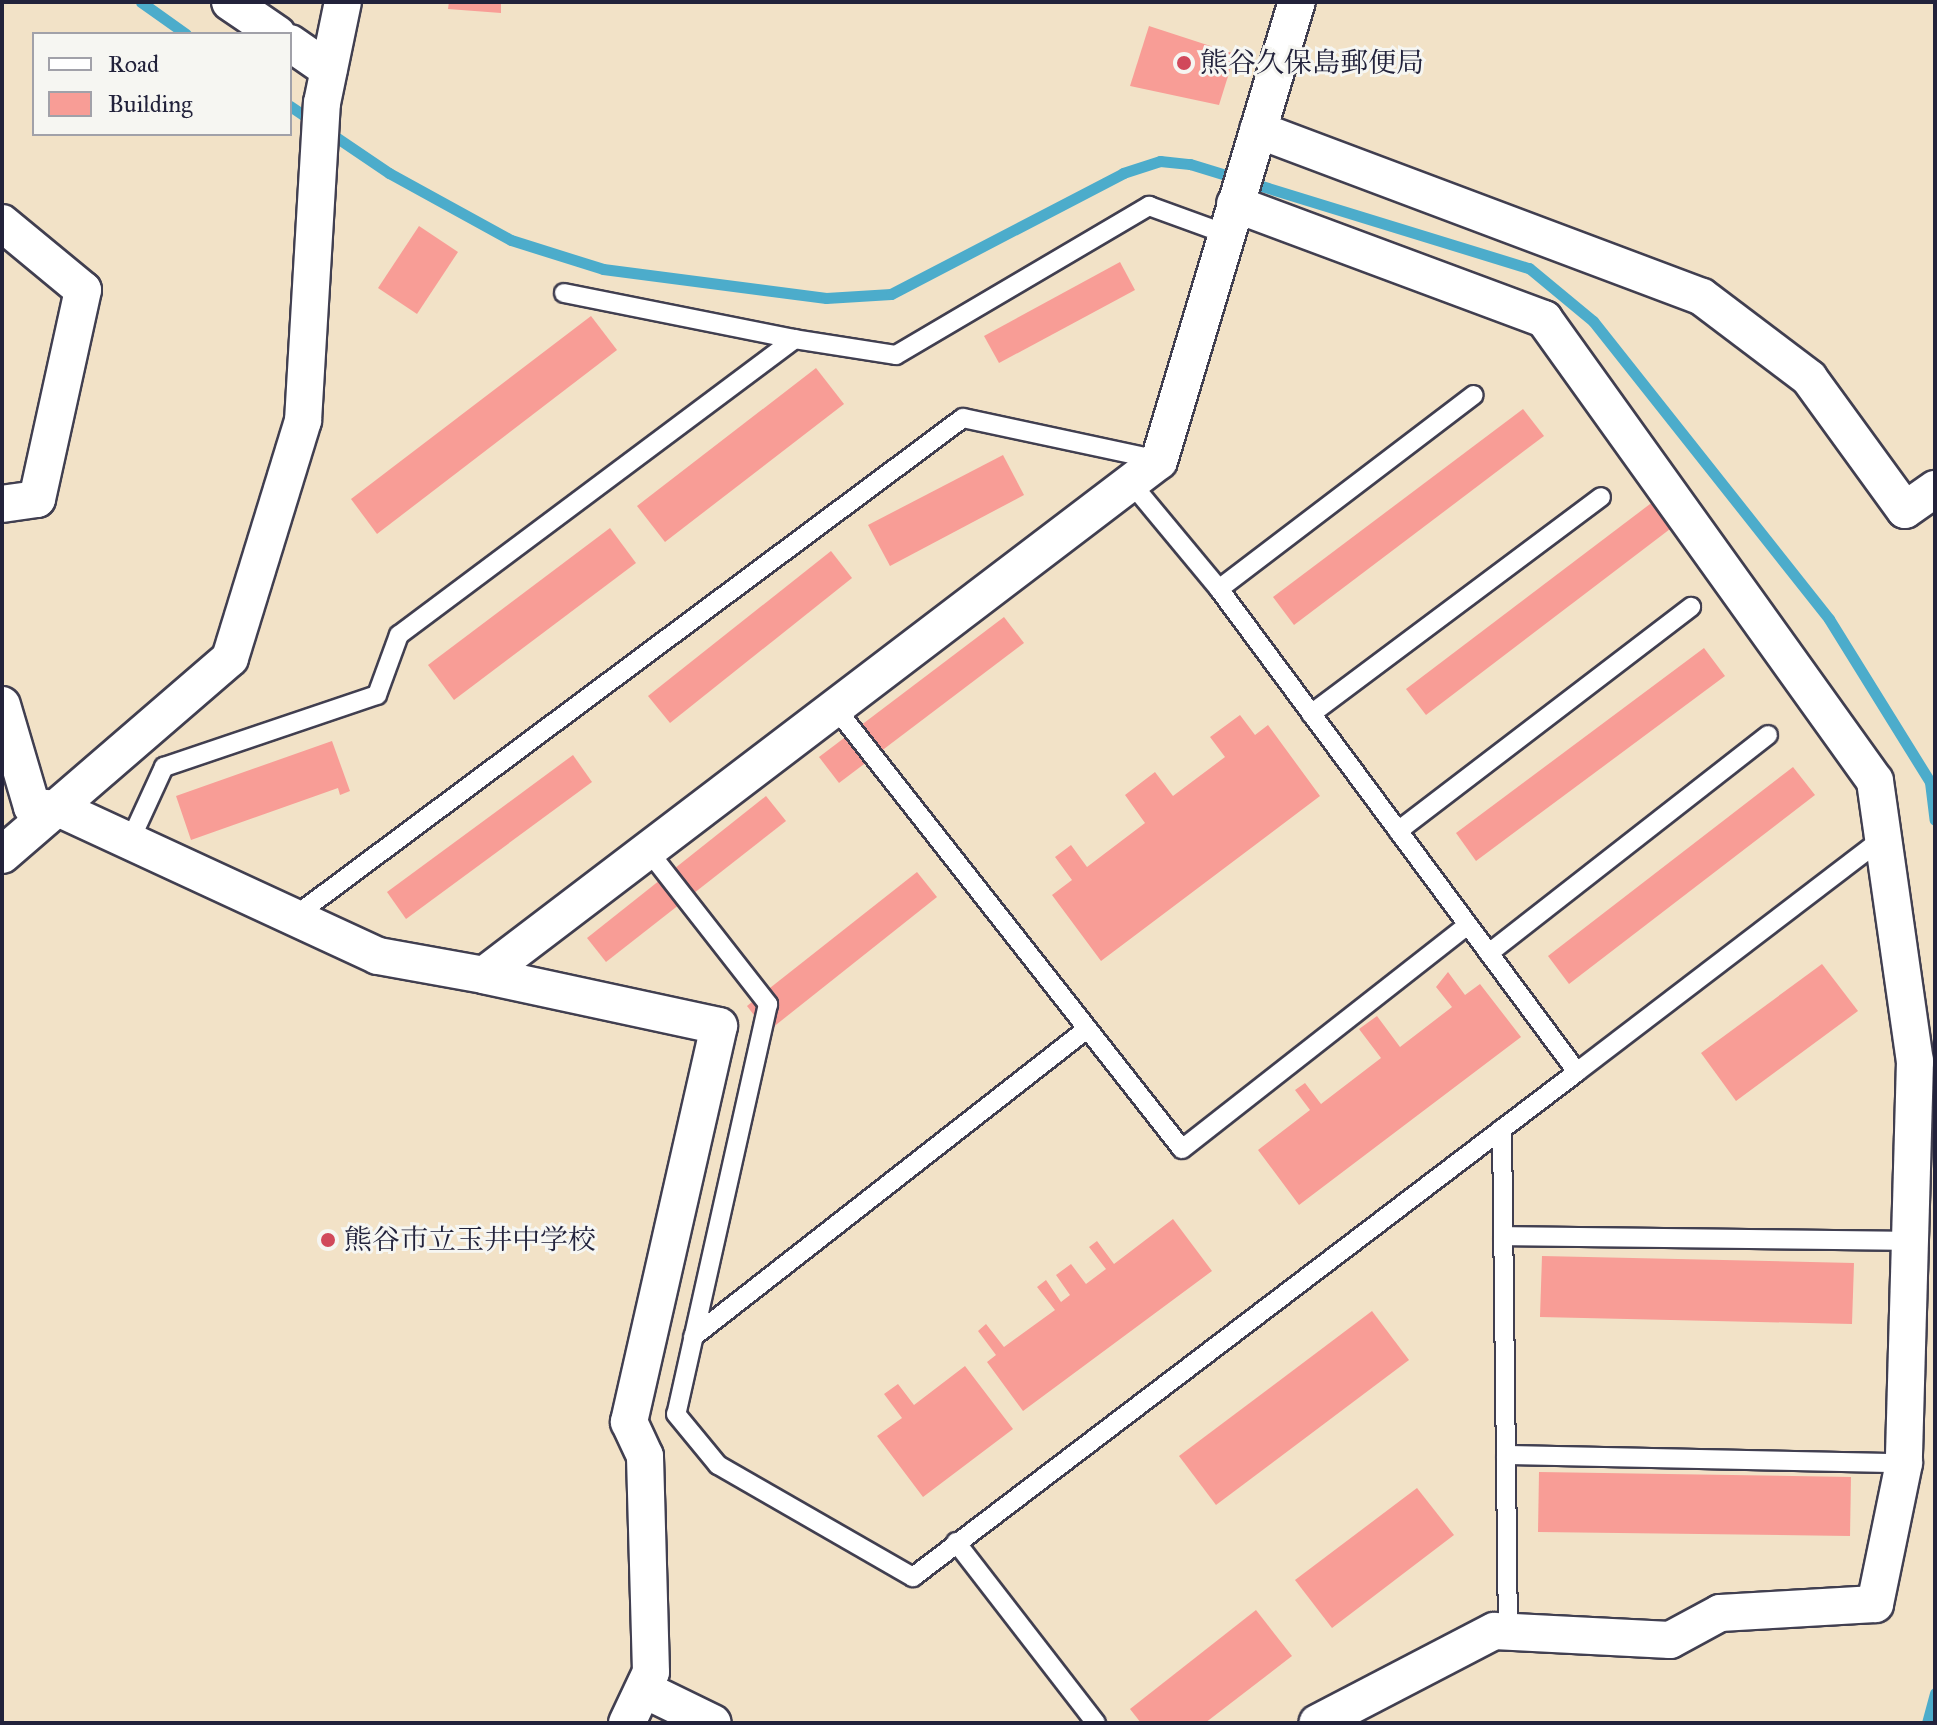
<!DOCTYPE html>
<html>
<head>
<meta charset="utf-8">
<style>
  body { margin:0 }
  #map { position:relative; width:1937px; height:1725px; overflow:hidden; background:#f2e2c7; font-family:"IM FELL Great Primer","Noto Serif JP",serif }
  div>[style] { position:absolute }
  .stream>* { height:11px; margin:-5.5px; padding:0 5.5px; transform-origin:5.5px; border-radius:5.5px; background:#4caccb }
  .building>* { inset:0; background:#f89d96 }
  .roads { filter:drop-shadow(2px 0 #413f50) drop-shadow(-2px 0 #413f50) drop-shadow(0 2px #413f50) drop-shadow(0 -2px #413f50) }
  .service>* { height:18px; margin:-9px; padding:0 9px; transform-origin:9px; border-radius:9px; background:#fff }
  .minor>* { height:36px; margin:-18px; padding:0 18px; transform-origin:18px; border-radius:18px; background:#fff }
  .dots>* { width:22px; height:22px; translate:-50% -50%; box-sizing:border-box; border:4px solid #f6f6f2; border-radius:50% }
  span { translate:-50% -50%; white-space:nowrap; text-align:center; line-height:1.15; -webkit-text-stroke:6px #f6f6f2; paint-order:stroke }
  .poi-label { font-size:28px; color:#22223b }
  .left { translate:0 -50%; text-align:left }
  .frame { position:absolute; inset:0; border:4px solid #22223b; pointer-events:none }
  .legend { position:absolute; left:32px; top:32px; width:260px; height:104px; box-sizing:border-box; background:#f6f6f2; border:2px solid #a1a1a9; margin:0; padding:10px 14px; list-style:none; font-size:24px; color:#22223b }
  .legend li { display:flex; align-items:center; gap:16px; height:40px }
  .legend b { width:40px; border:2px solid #a1a1a9 }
</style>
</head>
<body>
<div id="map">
  <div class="stream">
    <i style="left:141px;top:2px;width:55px;rotate:35.4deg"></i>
    <i style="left:290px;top:106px;width:120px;rotate:34.1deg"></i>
    <i style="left:389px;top:173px;width:139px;rotate:28.8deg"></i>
    <i style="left:511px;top:240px;width:96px;rotate:17.5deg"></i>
    <i style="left:603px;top:269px;width:225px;rotate:7.4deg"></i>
    <i style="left:826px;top:298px;width:65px;rotate:-3.5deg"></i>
    <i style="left:891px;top:294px;width:262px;rotate:-27.5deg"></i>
    <i style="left:1123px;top:173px;width:39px;rotate:-18deg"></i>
    <i style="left:1160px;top:161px;width:30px;rotate:6deg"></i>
    <i style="left:1190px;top:164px;width:355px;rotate:17.1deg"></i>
    <i style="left:1529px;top:268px;width:83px;rotate:39.6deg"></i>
    <i style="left:1593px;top:321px;width:380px;rotate:51.6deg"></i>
    <i style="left:1829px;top:619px;width:192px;rotate:58.2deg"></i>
    <i style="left:1930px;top:782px;width:38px;rotate:83deg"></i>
    <i style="left:1927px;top:1723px;width:31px;rotate:-75deg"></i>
  </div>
  <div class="building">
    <i style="clip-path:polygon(449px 2px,501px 2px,501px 13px,448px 9px)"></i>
    <i style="clip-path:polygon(1149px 26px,1235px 54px,1219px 105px,1130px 86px)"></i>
    <i style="clip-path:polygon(419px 226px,458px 252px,417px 314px,378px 288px)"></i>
    <i style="clip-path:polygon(1120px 262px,1135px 290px,999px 363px,984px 336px)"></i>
    <i style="clip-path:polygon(591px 316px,617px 350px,377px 534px,351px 499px)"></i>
    <i style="clip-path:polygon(816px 368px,844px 404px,665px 542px,637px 506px)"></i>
    <i style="clip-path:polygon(1523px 409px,1544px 436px,1294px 625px,1273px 597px)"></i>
    <i style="clip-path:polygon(1003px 455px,1024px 495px,890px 566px,868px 525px)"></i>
    <i style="clip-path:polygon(1654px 501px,1674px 526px,1426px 715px,1406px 689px)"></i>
    <i style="clip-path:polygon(610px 528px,636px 563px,454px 700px,428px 665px)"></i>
    <i style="clip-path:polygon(831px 551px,852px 578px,670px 723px,648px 696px)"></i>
    <i style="clip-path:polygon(1004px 617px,1024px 643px,839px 783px,819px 757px)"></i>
    <i style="clip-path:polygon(1704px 648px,1725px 676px,1476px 861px,1456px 833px)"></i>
    <i style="clip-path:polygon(1240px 715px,1255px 735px,1268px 725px,1320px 796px,1101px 961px,1052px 895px,1072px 880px,1055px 857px,1071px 845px,1087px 867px,1145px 823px,1125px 795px,1155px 772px,1173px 796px,1225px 757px,1210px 737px)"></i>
    <i style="clip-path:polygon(332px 741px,350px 791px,340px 795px,338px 788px,191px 840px,176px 796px)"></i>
    <i style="clip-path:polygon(573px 755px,592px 782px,406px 919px,387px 892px)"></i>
    <i style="clip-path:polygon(1793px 767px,1815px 795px,1569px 984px,1548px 956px)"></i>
    <i style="clip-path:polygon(766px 796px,786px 821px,606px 962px,587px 938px)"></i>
    <i style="clip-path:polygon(917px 872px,937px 897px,767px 1032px,747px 1006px)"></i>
    <i style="clip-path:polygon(1822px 964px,1858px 1011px,1736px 1101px,1701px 1053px)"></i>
    <i style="clip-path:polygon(1448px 972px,1465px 995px,1480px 984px,1521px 1037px,1299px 1205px,1258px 1150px,1310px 1110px,1295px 1090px,1305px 1083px,1321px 1104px,1381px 1058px,1359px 1029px,1377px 1016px,1400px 1047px,1452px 1007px,1436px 987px)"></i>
    <i style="clip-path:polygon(1173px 1219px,1212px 1271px,1023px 1411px,987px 1362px,996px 1355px,978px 1331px,986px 1324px,1004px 1347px,1055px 1310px,1037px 1287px,1046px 1280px,1061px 1302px,1070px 1295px,1056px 1275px,1071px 1264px,1086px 1284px,1106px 1269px,1089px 1247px,1097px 1241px,1114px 1264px)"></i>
    <i style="clip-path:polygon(1542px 1256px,1854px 1263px,1852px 1324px,1540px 1317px)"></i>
    <i style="clip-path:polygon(1372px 1311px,1409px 1360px,1216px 1505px,1179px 1456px)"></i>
    <i style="clip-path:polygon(965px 1366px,1013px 1429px,923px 1497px,877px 1436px,902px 1418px,884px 1394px,898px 1384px,914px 1405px)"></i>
    <i style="clip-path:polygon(1539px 1472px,1851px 1477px,1850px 1536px,1538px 1532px)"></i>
    <i style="clip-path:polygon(1417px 1488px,1454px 1535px,1332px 1628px,1295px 1580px)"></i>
    <i style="clip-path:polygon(1256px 1610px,1292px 1656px,1205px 1723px,1141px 1723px,1130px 1709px)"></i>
  </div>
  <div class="roads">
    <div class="service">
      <i style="left:564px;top:293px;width:235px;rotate:11.3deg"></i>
      <i style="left:1131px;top:483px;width:138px;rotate:50.3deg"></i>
      <i style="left:1219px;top:589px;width:601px;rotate:53.45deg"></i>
      <i style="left:1577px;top:1072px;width:387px;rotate:-37.4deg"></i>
      <i style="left:1219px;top:589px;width:320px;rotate:-37.3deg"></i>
      <i style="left:837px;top:710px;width:558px;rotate:51.84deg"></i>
      <i style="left:1182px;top:1149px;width:363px;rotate:-38.1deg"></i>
      <i style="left:1311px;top:714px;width:362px;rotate:-36.8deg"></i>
      <i style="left:1398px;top:831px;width:369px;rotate:-37.4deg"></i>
      <i style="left:129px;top:843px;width:84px;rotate:-65.3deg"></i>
      <i style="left:164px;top:767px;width:225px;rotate:-18.7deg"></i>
      <i style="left:377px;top:695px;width:64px;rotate:-69.9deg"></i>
      <i style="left:399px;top:635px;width:494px;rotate:-36.8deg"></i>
      <i style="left:794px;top:339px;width:103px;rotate:8.9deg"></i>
      <i style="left:896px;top:355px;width:294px;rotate:-30.5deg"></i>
      <i style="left:1149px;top:206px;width:82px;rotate:20deg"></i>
      <i style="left:650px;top:853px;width:192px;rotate:52deg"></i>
      <i style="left:768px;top:1004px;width:420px;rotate:102.6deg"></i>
      <i style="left:676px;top:1414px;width:66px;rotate:50.5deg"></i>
      <i style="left:718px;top:1465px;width:225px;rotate:29.9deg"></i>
      <i style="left:913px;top:1577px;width:834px;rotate:-37.25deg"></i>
      <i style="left:291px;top:919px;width:838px;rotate:-36.71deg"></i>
      <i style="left:963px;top:418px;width:200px;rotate:12.1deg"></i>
      <i style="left:1489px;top:953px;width:354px;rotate:-38deg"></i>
      <i style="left:1502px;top:1129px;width:503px;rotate:89.32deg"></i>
      <i style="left:1503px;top:1236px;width:407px;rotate:0.7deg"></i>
      <i style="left:693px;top:1337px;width:500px;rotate:-38.02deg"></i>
      <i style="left:1506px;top:1455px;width:398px;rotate:1.2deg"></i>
      <i style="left:956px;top:1542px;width:229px;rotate:52.3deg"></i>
    </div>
    <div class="minor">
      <i style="left:230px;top:2px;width:57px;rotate:34.2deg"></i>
      <i style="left:290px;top:43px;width:47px;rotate:34.7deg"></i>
      <i style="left:1258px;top:130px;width:474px;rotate:20.6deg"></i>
      <i style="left:1702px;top:297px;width:134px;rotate:37.1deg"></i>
      <i style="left:1809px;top:378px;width:163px;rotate:54deg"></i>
      <i style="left:1905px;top:510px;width:37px;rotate:-35deg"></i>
      <i style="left:1235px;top:204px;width:330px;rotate:20.4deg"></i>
      <i style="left:1544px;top:319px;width:568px;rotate:54.38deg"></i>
      <i style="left:1875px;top:781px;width:283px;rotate:81.9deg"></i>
      <i style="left:1915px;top:1061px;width:402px;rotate:91.6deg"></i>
      <i style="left:1904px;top:1463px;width:144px;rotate:101.6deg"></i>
      <i style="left:1875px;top:1604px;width:155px;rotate:176.7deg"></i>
      <i style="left:1720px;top:1613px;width:57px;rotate:151.6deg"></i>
      <i style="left:1670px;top:1640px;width:176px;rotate:-177.1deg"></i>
      <i style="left:1494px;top:1631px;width:199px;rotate:152.5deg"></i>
      <i style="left:2px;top:223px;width:105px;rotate:39.6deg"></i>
      <i style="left:83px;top:290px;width:214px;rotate:102.4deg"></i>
      <i style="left:37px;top:499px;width:35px;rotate:172deg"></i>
      <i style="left:2px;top:705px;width:106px;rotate:73.6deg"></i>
      <i style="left:32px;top:807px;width:28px;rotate:4deg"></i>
      <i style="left:60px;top:809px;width:350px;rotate:24.8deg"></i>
      <i style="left:378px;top:956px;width:108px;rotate:10.2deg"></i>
      <i style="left:2px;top:855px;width:301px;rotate:-40.8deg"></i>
      <i style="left:230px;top:658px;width:248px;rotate:-72.9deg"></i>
      <i style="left:303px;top:421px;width:319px;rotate:-86.6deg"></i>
      <i style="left:322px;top:103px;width:103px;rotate:-78.3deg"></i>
      <i style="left:647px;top:1691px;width:73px;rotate:25.9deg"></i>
      <i style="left:627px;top:1723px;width:56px;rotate:-64.8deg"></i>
      <i style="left:651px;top:1672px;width:216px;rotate:-91.6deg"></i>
      <i style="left:645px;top:1456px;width:38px;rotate:-115deg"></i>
      <i style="left:629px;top:1422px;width:406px;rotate:-77.2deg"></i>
      <i style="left:719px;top:1026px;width:240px;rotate:-167.8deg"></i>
      <i style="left:484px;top:975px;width:848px;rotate:-37.29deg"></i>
      <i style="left:1159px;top:461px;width:479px;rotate:-73.3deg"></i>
    </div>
  </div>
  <div class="dots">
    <i style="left:1184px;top:63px;background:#d1495b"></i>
    <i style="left:328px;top:1240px;background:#d1495b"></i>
  </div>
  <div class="poi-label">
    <span class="left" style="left:1200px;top:63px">熊谷久保島郵便局</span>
    <span class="left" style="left:344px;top:1240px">熊谷市立玉井中学校</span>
  </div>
  <div class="frame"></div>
  <ul class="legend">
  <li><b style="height:10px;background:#fff"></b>Road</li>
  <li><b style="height:22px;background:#f89d96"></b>Building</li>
  </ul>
</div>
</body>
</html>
